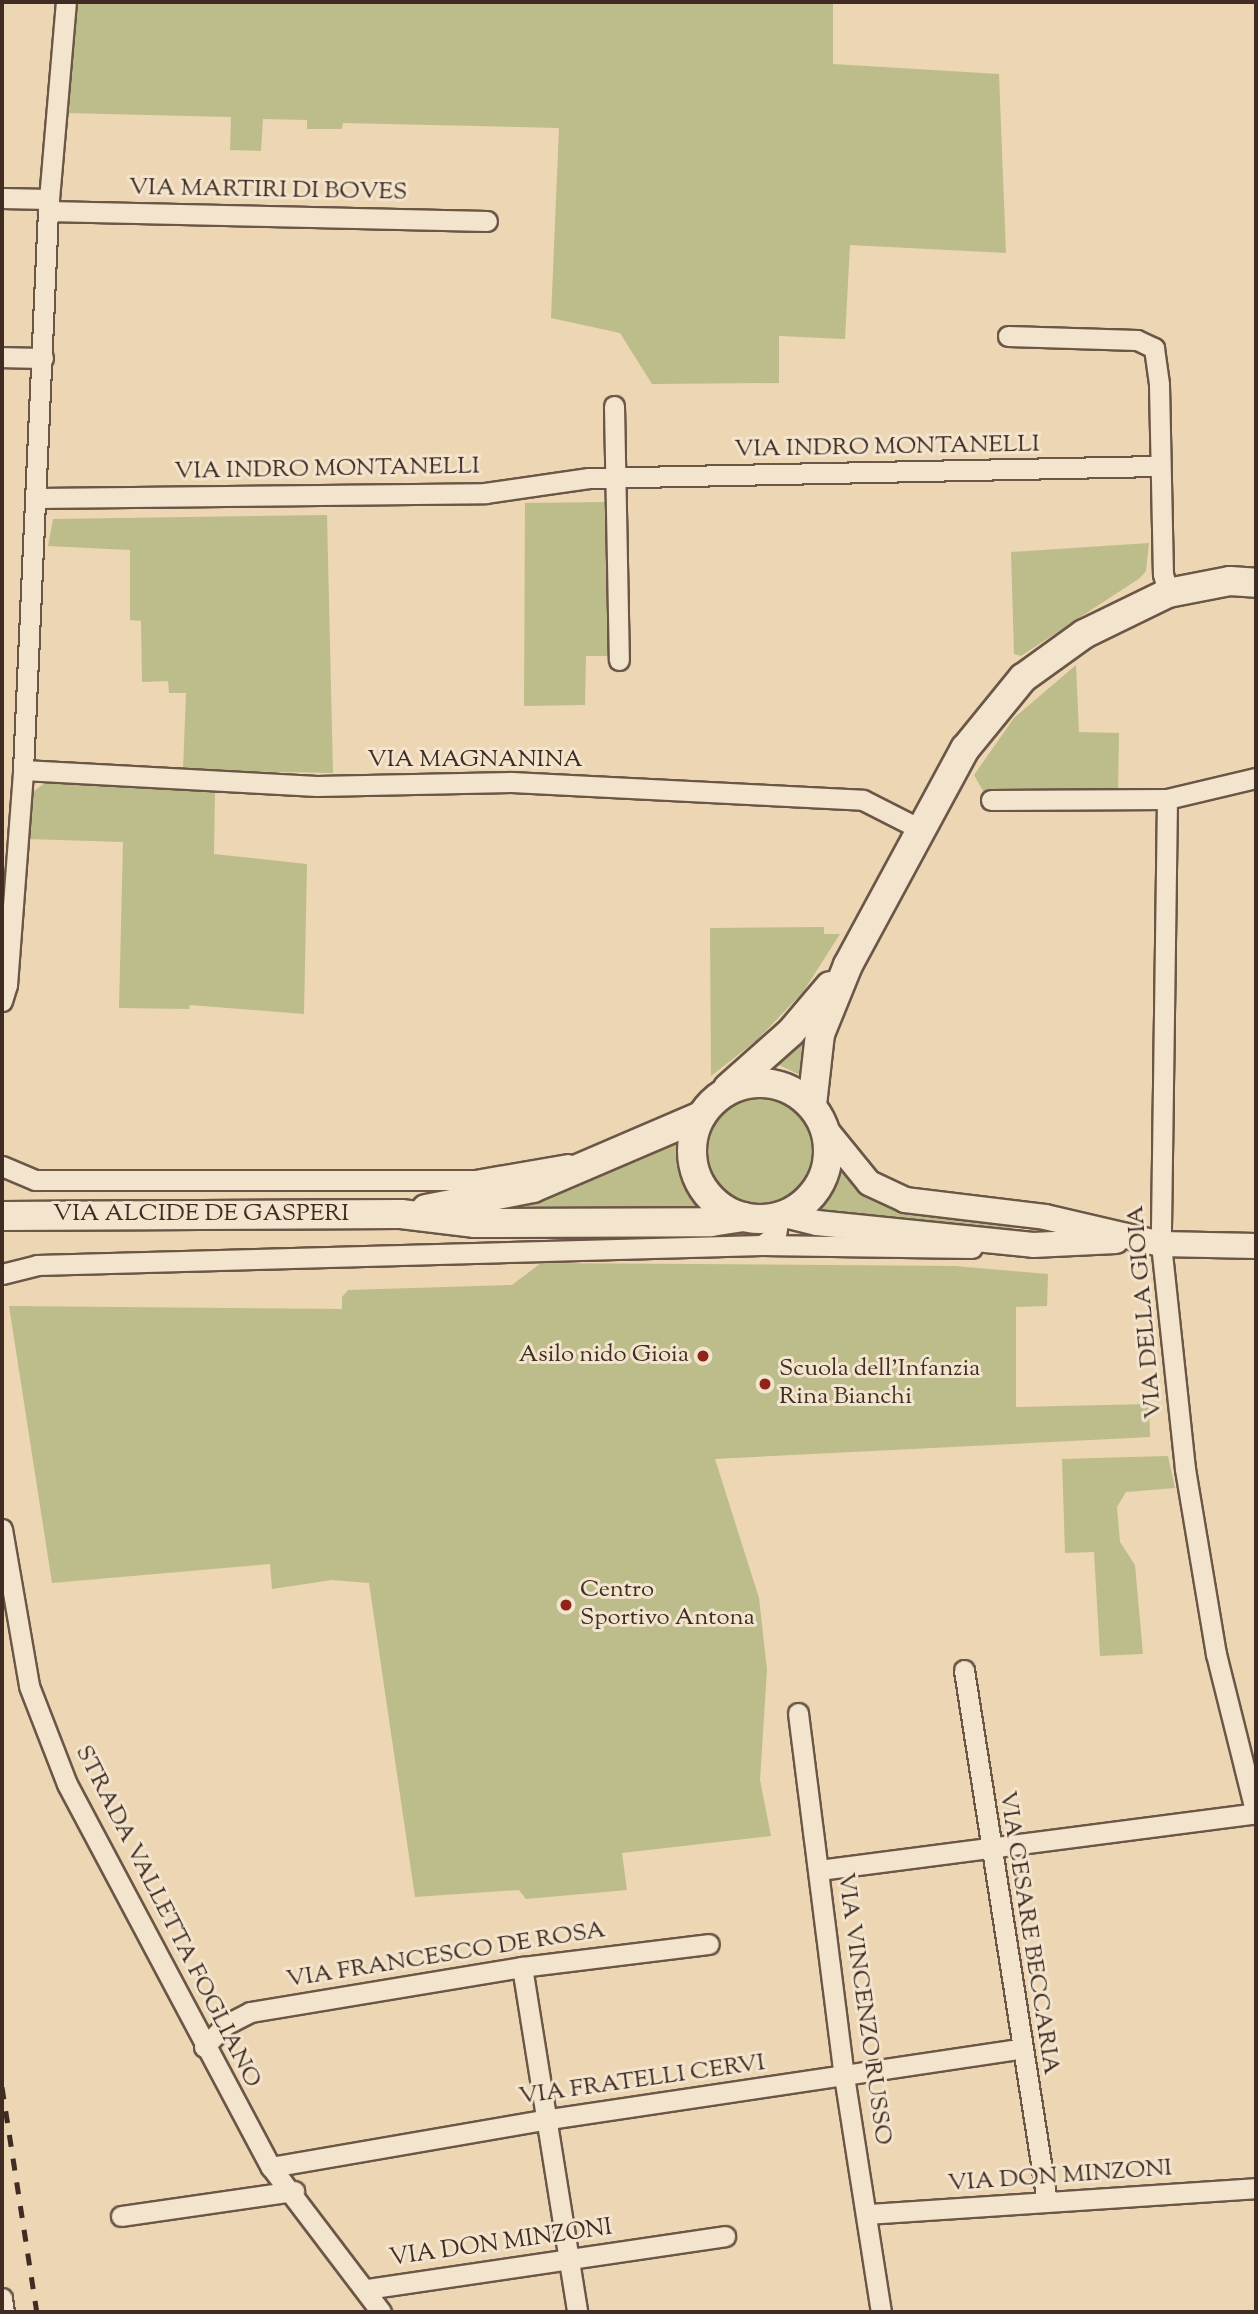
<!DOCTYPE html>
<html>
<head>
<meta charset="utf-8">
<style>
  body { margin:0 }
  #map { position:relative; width:1258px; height:2314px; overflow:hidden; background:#edd6b3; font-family:"Sorts Mill Goudy",serif }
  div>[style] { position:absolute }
  .green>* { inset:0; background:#bcbd8a }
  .round { border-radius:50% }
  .roads { filter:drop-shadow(2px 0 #6b5647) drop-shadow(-2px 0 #6b5647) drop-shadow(0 2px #6b5647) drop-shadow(0 -2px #6b5647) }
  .minor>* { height:19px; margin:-9.5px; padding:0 9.5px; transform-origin:9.5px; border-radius:9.5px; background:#f3e4ce }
  .tertiary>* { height:24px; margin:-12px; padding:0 12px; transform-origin:12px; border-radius:12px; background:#f3e4ce }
  .secondary>* { height:28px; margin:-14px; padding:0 14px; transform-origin:14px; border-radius:14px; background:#f3e4ce }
  .secondary>.ring { margin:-14px; padding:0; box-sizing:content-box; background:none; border:28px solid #f3e4ce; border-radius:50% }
  .rail>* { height:5px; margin-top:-2.5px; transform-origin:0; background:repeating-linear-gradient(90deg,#402c23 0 12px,transparent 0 24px) }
  .dots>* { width:19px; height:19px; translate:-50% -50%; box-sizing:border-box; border:4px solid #f3e4ce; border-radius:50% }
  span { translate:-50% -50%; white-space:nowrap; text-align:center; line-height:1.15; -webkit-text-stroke:6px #f3e4ce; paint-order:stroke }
  .street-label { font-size:24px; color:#402c23 }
  .poi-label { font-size:24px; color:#402c23 }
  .right { translate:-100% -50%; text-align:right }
  .left { translate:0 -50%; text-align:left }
  .frame { position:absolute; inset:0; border:4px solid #402c23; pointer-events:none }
</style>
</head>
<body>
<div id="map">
  <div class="green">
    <i style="clip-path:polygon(75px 2px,833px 2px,833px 64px,999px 74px,1006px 253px,850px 245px,845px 339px,779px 336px,779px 383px,652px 384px,620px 333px,551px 318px,559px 128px,343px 123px,342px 129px,307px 129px,307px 120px,263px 119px,261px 151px,230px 150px,231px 117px,65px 113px)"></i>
    <i style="clip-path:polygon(606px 502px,609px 656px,586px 656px,585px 705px,524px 706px,525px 503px)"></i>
    <i style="clip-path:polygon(327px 515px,333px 773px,183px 770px,186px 693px,169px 693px,168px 681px,142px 682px,141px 621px,130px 620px,130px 550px,48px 546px,53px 519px)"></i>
    <i style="clip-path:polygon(1149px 543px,1146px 571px,1140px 578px,1021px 656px,1014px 654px,1011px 552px)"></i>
    <i style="clip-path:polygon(1076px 665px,1079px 732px,1119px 733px,1118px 793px,983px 791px,974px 775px,1014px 718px)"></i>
    <i style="clip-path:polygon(45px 783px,215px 791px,214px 854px,307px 864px,304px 1014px,190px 1005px,189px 1009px,119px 1008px,123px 842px,27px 839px,30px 794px)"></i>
    <i style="clip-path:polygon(824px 927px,824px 934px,840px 934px,803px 992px,757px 1040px,711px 1076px,710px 928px)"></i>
    <i style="clip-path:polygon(801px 1042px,805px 1046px,800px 1075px,777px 1064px)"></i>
    <i class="round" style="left:706px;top:1097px;width:108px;height:108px"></i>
    <i style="clip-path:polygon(683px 1134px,683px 1162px,691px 1187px,707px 1210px,496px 1216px,495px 1207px,586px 1183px)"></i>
    <i style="clip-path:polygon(840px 1171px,897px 1208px,927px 1216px,1010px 1223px,1013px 1229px,1010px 1232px,816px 1211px)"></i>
    <i style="clip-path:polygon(541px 1263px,955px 1266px,1048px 1274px,1047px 1306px,1016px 1307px,1016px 1407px,1149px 1404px,1150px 1437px,715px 1459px,759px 1598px,767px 1670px,760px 1780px,771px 1836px,622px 1853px,627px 1890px,526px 1899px,519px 1890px,415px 1897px,369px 1583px,332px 1580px,272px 1589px,270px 1564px,52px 1583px,9px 1306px,342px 1309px,342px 1297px,348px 1290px,512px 1285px)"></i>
    <i style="clip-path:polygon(1168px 1456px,1175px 1488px,1126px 1492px,1117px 1507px,1120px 1542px,1135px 1565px,1143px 1654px,1100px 1656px,1094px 1552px,1065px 1553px,1062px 1459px)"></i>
  </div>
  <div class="roads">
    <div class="minor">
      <i style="left:2px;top:198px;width:47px;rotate:1.2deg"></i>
      <i style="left:48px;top:211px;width:439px;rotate:1.3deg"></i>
      <i style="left:1008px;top:336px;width:129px;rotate:1.8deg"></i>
      <i style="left:1137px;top:340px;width:19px;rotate:25deg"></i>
      <i style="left:1154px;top:348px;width:37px;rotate:82deg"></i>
      <i style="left:1159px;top:385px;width:189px;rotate:88.8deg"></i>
      <i style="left:1163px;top:574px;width:20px;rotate:75deg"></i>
      <i style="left:2px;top:357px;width:41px;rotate:1.4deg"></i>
      <i style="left:614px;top:406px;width:254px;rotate:88.9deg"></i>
      <i style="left:38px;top:498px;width:447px;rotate:-0.6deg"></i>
      <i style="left:485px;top:493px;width:105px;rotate:-8.2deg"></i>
      <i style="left:589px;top:478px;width:570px;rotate:-1.21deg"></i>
      <i style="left:23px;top:770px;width:294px;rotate:3.1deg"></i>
      <i style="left:317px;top:786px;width:194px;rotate:-1.2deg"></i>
      <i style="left:511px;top:782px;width:352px;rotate:2.9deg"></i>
      <i style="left:863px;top:800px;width:64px;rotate:27deg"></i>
      <i style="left:1167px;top:799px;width:445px;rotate:90.8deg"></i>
      <i style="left:1161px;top:1244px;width:226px;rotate:83.9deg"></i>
      <i style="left:1185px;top:1469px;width:188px;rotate:80.5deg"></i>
      <i style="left:1216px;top:1654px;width:165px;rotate:76deg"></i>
      <i style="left:991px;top:800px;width:176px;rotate:-0.3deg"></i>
      <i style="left:1167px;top:799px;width:91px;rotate:-13.3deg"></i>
      <i style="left:2px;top:1001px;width:17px;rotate:-73deg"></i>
      <i style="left:7px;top:985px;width:216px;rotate:-85.7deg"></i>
      <i style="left:23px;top:770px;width:560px;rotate:-87.44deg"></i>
      <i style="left:48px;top:211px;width:210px;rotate:-85.1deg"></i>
      <i style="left:2px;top:1166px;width:36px;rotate:23deg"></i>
      <i style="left:35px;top:1180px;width:440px"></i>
      <i style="left:475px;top:1180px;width:94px;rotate:-9.8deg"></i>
      <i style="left:762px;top:1245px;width:17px;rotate:-36deg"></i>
      <i style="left:776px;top:1235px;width:18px;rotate:-81deg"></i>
      <i style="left:2px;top:1274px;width:36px;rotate:-14deg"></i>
      <i style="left:37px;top:1265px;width:725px;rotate:-1.58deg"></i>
      <i style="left:762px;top:1245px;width:210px;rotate:0.8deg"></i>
      <i style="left:2px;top:1529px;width:159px;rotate:80.2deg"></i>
      <i style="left:29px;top:1686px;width:105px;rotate:68.8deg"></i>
      <i style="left:67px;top:1784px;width:434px;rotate:62deg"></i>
      <i style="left:271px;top:2167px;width:182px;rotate:52.8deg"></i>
      <i style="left:964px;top:1670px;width:538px;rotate:81.13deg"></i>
      <i style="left:798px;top:1713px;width:366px;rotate:82.8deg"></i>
      <i style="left:844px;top:2076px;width:239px;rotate:81.1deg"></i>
      <i style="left:819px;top:1870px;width:441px;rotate:-7.4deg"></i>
      <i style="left:522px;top:1967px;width:349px;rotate:80.9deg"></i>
      <i style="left:204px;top:2047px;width:30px;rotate:-46deg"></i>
      <i style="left:225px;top:2025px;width:28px;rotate:-27deg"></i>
      <i style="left:250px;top:2012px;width:276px;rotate:-9.4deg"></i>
      <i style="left:522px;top:1967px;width:188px;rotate:-7deg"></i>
      <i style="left:271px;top:2167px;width:276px;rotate:-9.8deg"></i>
      <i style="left:543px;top:2120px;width:482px;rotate:-8.5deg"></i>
      <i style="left:868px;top:2214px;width:389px;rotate:-3.8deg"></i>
      <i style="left:121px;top:2216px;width:175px;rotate:-8.2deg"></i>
      <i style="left:367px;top:2289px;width:362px;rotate:-8.4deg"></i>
      <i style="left:2px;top:2298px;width:14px;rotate:82deg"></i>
    </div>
    <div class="tertiary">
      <i style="left:826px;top:1130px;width:68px;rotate:50.9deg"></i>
      <i style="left:869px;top:1183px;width:40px;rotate:25deg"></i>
      <i style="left:905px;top:1200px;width:141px;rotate:6.9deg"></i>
      <i style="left:1045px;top:1217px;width:119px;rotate:13.1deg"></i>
      <i style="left:1161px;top:1244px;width:95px;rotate:1.2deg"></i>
      <i style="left:785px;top:1215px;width:33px;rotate:14deg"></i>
      <i style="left:817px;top:1223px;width:217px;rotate:5.8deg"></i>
      <i style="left:1033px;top:1245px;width:83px;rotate:-2.8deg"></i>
    </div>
    <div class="secondary">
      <i class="ring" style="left:692px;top:1083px;width:108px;height:108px"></i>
      <i style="left:728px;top:1088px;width:84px;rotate:-41.6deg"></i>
      <i style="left:791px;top:1032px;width:60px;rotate:-49.7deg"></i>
      <i style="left:812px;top:1105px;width:71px;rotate:-83.6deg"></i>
      <i style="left:820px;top:1034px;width:74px;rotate:-67.9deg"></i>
      <i style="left:848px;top:965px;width:246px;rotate:-61.6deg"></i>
      <i style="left:965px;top:749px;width:92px;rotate:-50.8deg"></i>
      <i style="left:1023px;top:678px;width:75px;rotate:-35.8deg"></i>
      <i style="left:1084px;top:634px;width:93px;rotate:-26deg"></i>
      <i style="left:1168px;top:593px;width:63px;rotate:-11deg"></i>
      <i style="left:1230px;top:581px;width:26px;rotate:4deg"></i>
      <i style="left:426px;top:1209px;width:109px;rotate:-11.1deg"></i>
      <i style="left:533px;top:1188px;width:183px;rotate:-23.2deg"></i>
      <i style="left:2px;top:1216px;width:399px;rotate:-0.3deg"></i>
      <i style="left:401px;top:1214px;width:75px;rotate:6.9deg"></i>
      <i style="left:475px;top:1223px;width:236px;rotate:-0.2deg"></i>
      <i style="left:711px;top:1222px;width:33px;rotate:-9deg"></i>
    </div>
  </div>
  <div class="rail">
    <i style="left:2px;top:2087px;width:228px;rotate:81.2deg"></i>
  </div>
  <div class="dots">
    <i style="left:703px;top:1356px;background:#8f2418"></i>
    <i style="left:765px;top:1384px;background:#8f2418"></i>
    <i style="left:566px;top:1605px;background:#8f2418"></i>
  </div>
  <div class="street-label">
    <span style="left:268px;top:191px;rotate:1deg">VIA MARTIRI DI BOVES</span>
    <span style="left:887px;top:448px;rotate:-1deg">VIA INDRO MONTANELLI</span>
    <span style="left:327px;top:470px;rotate:-1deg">VIA INDRO MONTANELLI</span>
    <span style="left:475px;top:761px">VIA MAGNANINA</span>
    <span style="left:201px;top:1215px">VIA ALCIDE DE GASPERI</span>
    <span style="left:1146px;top:1312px;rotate:-95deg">VIA DELLA GIOIA</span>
    <span style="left:167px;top:1917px;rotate:63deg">STRADA VALLETTA FOGLIANO</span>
    <span style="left:1028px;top:1933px;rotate:81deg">VIA CESARE BECCARIA</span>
    <span style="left:446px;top:1956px;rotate:-9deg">VIA FRANCESCO DE ROSA</span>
    <span style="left:863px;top:2009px;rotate:82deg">VIA VINCENZO RUSSO</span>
    <span style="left:642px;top:2081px;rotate:-8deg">VIA FRATELLI CERVI</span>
    <span style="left:1060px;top:2177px;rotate:-4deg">VIA DON MINZONI</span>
    <span style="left:501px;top:2244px;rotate:-8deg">VIA DON MINZONI</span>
  </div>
  <div class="poi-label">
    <span class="right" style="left:689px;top:1356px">Asilo nido Gioia</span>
    <span class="left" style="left:779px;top:1384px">Scuola dell'Infanzia<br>Rina Bianchi</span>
    <span class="left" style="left:580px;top:1605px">Centro<br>Sportivo Antona</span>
  </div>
  <div class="frame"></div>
</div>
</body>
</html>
